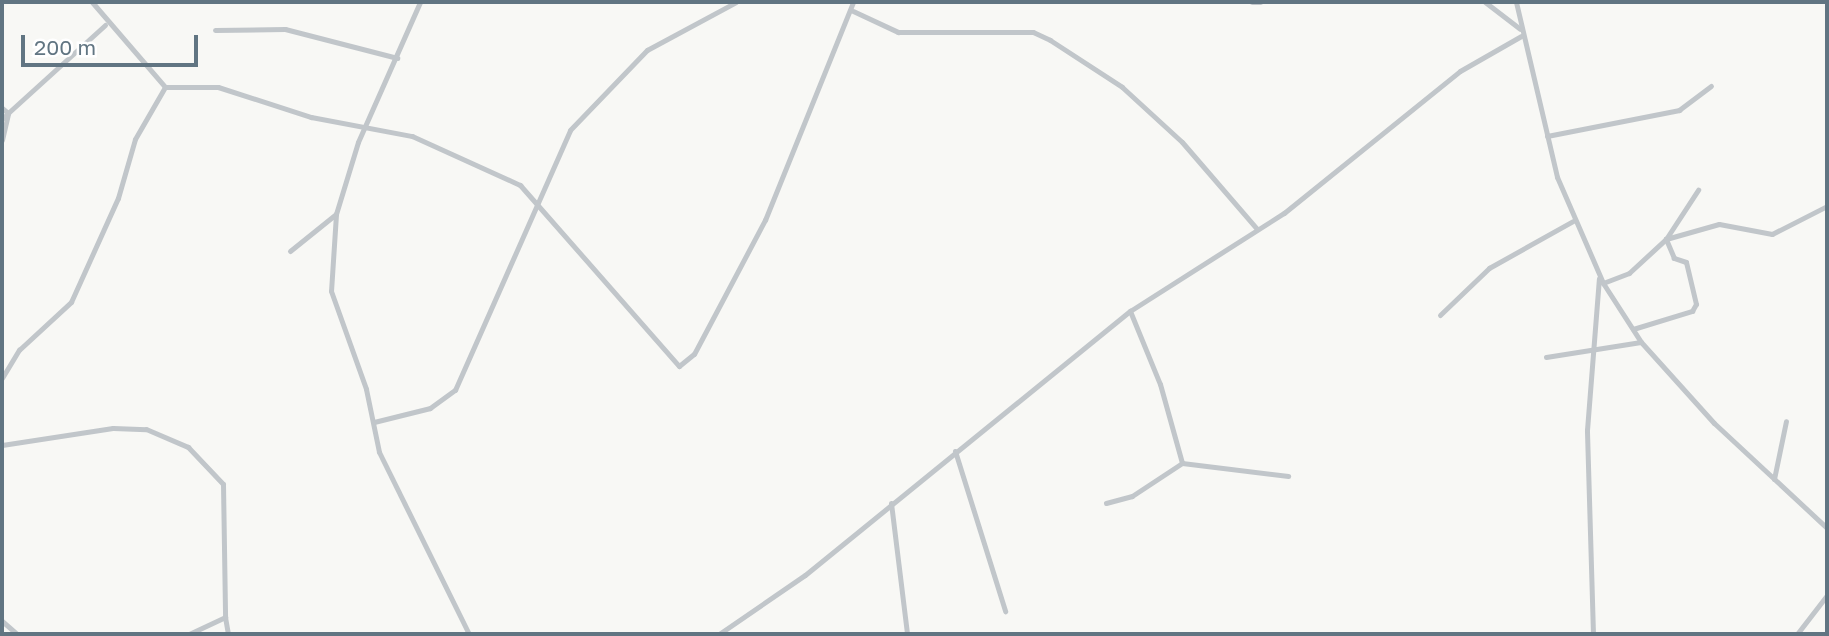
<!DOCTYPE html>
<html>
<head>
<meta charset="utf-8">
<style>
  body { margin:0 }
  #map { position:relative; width:1829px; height:636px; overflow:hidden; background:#f8f8f5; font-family:"Golos Text",sans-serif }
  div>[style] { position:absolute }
  .minor>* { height:5px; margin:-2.5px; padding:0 2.5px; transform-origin:2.5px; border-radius:2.5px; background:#c1c6ca }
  span { translate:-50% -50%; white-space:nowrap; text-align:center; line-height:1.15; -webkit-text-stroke:7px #fff; paint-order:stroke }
  .frame { position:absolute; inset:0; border:4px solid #617582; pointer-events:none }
  .scale { position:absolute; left:21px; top:35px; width:177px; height:32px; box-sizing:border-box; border:4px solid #617582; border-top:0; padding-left:9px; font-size:21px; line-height:24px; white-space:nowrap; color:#617582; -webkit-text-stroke:5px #fff; paint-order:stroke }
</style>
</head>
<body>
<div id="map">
  <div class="minor">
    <i style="left:92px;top:2px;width:112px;rotate:49.3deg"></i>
    <i style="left:165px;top:87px;width:53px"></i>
    <i style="left:218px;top:87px;width:98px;rotate:17.9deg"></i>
    <i style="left:311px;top:117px;width:103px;rotate:10.7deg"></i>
    <i style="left:412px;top:136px;width:119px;rotate:24.4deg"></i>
    <i style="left:520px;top:185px;width:241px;rotate:48.7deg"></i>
    <i style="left:679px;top:366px;width:19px;rotate:-39deg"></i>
    <i style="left:694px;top:354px;width:152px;rotate:-62.1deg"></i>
    <i style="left:765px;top:220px;width:235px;rotate:-68deg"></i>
    <i style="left:1252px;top:2px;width:8px"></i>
    <i style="left:1485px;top:2px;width:44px;rotate:37.6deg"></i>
    <i style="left:1516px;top:2px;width:180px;rotate:76.8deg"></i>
    <i style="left:1557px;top:177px;width:116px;rotate:66.5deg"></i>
    <i style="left:1603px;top:283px;width:70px;rotate:57.2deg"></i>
    <i style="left:1641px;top:342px;width:109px;rotate:48deg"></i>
    <i style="left:1714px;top:423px;width:154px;rotate:42.9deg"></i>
    <i style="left:853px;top:11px;width:50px;rotate:25deg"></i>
    <i style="left:898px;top:32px;width:135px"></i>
    <i style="left:1033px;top:32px;width:19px;rotate:25deg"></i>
    <i style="left:1050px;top:40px;width:86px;rotate:33.1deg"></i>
    <i style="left:1122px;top:87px;width:81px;rotate:42.5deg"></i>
    <i style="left:1182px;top:142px;width:115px;rotate:49.2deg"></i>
    <i style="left:215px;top:30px;width:70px;rotate:-0.8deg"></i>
    <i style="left:285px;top:29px;width:116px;rotate:14.5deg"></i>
    <i style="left:2px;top:108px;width:8px;rotate:40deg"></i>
    <i style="left:8px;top:113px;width:8px;rotate:135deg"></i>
    <i style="left:1547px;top:136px;width:135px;rotate:-11.1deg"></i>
    <i style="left:1679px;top:110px;width:40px;rotate:-37deg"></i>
    <i style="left:2px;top:140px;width:28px;rotate:-77deg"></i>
    <i style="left:8px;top:113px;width:131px;rotate:-42.2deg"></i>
    <i style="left:336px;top:214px;width:77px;rotate:93.7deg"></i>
    <i style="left:331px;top:291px;width:104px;rotate:70.3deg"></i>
    <i style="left:366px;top:389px;width:64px;rotate:78.3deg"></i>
    <i style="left:379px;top:452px;width:203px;rotate:63.7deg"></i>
    <i style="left:290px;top:251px;width:59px;rotate:-38.8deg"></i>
    <i style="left:336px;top:214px;width:75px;rotate:-73deg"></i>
    <i style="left:358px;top:142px;width:153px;rotate:-66.1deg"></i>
    <i style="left:1603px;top:283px;width:28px;rotate:-21deg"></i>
    <i style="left:1629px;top:273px;width:50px;rotate:-42.6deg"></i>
    <i style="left:1666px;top:239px;width:55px;rotate:-15.8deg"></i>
    <i style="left:1719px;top:224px;width:54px;rotate:10.7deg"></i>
    <i style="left:1772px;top:234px;width:62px;rotate:-27deg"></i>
    <i style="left:1130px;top:311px;width:79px;rotate:67.7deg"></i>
    <i style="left:1160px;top:384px;width:82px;rotate:74.4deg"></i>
    <i style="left:1182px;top:463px;width:107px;rotate:7deg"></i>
    <i style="left:1440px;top:315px;width:68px;rotate:-43.8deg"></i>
    <i style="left:1489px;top:268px;width:96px;rotate:-29.2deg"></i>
    <i style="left:1633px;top:329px;width:62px;rotate:-17deg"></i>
    <i style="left:1692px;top:311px;width:8px;rotate:-60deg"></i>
    <i style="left:1696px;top:304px;width:43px;rotate:-103.4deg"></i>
    <i style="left:1686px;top:262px;width:13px;rotate:-162deg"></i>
    <i style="left:1674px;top:258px;width:21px;rotate:-113deg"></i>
    <i style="left:1666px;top:239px;width:59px;rotate:-56.9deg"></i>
    <i style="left:1546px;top:357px;width:96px;rotate:-9deg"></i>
    <i style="left:2px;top:378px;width:33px;rotate:-59deg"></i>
    <i style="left:19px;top:350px;width:71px;rotate:-42.7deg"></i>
    <i style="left:71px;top:302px;width:114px;rotate:-65.7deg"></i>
    <i style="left:118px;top:198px;width:61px;rotate:-73.9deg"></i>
    <i style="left:135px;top:139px;width:60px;rotate:-60deg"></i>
    <i style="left:374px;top:422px;width:58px;rotate:-14deg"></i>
    <i style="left:430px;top:408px;width:31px;rotate:-36deg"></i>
    <i style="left:455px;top:390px;width:284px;rotate:-66.1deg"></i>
    <i style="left:570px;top:130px;width:111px;rotate:-46.1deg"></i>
    <i style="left:647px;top:50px;width:101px;rotate:-28.3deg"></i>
    <i style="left:2px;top:445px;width:112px;rotate:-8.7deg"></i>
    <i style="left:113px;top:428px;width:33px;rotate:2deg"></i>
    <i style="left:146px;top:429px;width:46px;rotate:23.2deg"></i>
    <i style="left:188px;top:447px;width:51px;rotate:46.6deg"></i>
    <i style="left:223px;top:484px;width:133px;rotate:89.1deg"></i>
    <i style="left:955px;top:451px;width:168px;rotate:72.6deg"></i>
    <i style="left:1774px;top:479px;width:59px;rotate:-78.3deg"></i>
    <i style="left:891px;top:503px;width:132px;rotate:83deg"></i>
    <i style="left:1106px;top:503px;width:27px;rotate:-15deg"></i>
    <i style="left:1132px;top:496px;width:60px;rotate:-33.4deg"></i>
    <i style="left:2px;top:621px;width:20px;rotate:41deg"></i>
    <i style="left:189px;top:634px;width:40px;rotate:-25deg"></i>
    <i style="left:225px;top:617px;width:17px;rotate:80deg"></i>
    <i style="left:719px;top:634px;width:104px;rotate:-34.5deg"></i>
    <i style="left:805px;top:575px;width:419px;rotate:-39.1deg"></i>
    <i style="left:1130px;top:311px;width:183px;rotate:-32.5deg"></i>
    <i style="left:1284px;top:213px;width:226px;rotate:-38.9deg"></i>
    <i style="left:1460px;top:71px;width:70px;rotate:-29.8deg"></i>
    <i style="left:1593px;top:634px;width:204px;rotate:-91.7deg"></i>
    <i style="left:1587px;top:430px;width:152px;rotate:-85.5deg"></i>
    <i style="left:1797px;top:634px;width:49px;rotate:-52.4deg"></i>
  </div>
  <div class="frame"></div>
  <div class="scale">200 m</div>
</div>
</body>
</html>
